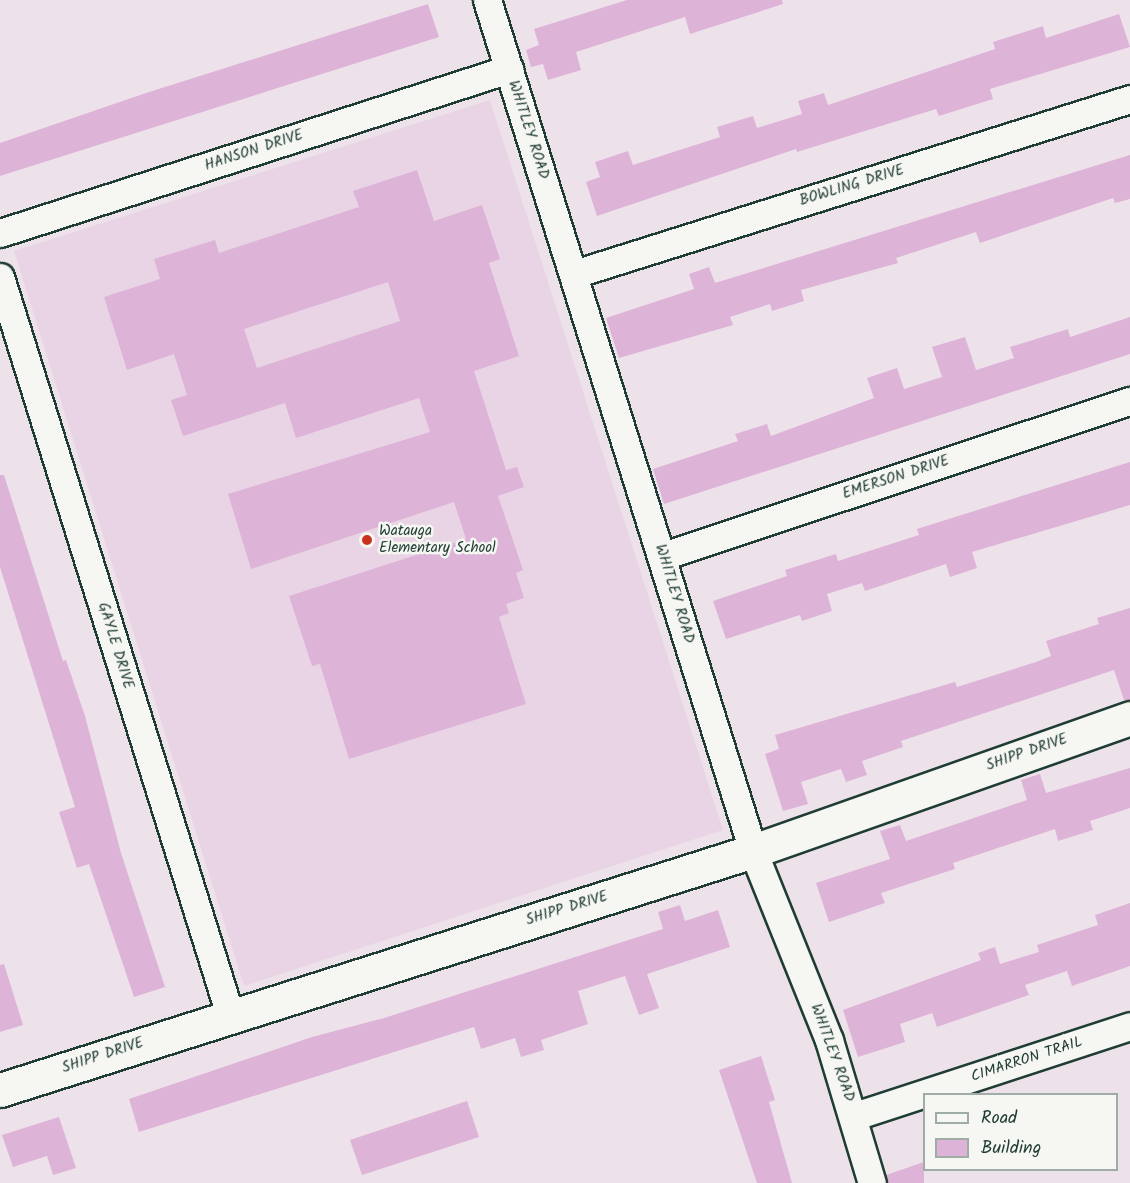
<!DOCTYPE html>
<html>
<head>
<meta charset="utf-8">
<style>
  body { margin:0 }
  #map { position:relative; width:1130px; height:1183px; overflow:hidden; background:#eee2ea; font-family:Kalam,sans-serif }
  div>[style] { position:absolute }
  .built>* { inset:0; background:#e9d4e5 }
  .building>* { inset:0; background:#ddb3d8 }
  .roads { filter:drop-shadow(2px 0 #1f3d34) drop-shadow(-2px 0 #1f3d34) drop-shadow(0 2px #1f3d34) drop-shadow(0 -2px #1f3d34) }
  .street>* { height:27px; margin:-13.5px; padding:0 13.5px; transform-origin:13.5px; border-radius:13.5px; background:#f6f6f2 }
  .secondary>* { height:33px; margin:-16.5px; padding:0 16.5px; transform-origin:16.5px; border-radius:16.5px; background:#f6f6f2 }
  .dots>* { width:16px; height:16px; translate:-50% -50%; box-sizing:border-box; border:3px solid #f6f6f2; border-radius:50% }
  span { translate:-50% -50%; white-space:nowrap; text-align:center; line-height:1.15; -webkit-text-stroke:5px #f6f6f2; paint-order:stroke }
  .street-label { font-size:15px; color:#1f3d34 }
  .poi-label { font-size:15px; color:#1f3d34 }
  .left { translate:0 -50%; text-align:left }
  .legend { position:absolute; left:923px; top:1093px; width:195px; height:78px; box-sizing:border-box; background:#f6f6f2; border:2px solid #a0aca6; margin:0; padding:8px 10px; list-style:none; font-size:18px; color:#1f3d34 }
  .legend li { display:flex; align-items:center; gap:12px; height:30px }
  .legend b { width:30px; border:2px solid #a0aca6 }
</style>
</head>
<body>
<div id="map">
  <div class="built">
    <i style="clip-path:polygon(490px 100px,723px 830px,244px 986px,14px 251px)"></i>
  </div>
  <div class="building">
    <i style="clip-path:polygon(627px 0,782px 0,783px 4px,690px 34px,685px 17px,576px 52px,581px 70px,548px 80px,543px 64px,531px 67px,526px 50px,539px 45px,534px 29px)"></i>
    <i style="clip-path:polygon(428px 4px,439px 37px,0 176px,0 143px,146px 93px)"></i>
    <i style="clip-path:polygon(1119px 14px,1130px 47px,990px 89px,993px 99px,939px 116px,936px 109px,797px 152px,796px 149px,597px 216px,586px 182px,600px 177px,595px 162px,628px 151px,633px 165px,720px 137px,717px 127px,753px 116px,757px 128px,802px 114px,798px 101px,824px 93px,828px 105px,995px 49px,993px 42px,1043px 26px,1046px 38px)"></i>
    <i style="clip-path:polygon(1130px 155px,1130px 199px,1115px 203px,1113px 198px,980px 243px,976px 232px,896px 258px,898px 263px,801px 290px,804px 301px,772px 311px,770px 304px,730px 317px,733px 325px,619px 358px,606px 318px,694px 289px,689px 274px,709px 267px,715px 283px)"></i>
    <i style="clip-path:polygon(evenodd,417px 170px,434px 221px,482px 205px,500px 259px,489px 263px,519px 356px,474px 371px,506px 470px,517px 467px,524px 487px,498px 496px,523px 570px,516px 573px,524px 598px,506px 604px,509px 613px,499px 617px,526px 704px,349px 759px,320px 664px,312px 666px,289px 596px,466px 539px,454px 502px,251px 569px,228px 494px,430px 432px,419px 398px,296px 438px,285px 403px,183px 436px,171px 400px,187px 395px,174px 354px,127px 370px,104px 297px,160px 279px,154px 259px,215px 240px,219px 253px,359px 207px,353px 191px,417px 170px,388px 282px,400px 321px,257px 368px,244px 329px,388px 282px)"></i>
    <i style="clip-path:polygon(1130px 317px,1130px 354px,664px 504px,653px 469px,738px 441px,735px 434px,767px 424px,771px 436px,874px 398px,867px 378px,897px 368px,904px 389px,942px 377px,932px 347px,965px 337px,976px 370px,1014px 358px,1010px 347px,1068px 329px,1070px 337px)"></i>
    <i style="clip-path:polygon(1130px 462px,1130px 505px,972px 552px,977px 568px,950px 577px,946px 564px,865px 591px,862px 583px,827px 594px,832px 611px,802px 621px,800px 615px,726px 639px,713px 601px,787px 576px,785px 570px,836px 554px,838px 561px,919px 535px,917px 529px)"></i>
    <i style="clip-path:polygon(0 475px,4px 475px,63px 661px,66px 660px,85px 716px,121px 853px,165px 987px,134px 997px,89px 864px,77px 868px,59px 812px,75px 807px,0 567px)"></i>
    <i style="clip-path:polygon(1130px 608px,1130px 700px,1124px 700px,1114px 670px,901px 741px,903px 747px,862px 761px,867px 775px,846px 782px,841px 769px,801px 782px,808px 804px,783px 811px,765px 754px,779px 749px,775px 735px,955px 682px,957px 687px,1036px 662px,1051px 656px,1046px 641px,1099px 624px,1097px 618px)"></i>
    <i style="clip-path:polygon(1130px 768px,1130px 808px,1090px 821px,1093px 830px,1058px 841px,1055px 829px,953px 863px,955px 869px,881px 893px,885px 903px,829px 922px,816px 883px,890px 859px,880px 831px,900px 825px,906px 841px,1027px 800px,1021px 780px,1040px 774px,1046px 793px)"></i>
    <i style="clip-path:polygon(1130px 903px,1130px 966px,1072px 986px,1067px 971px,1025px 985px,1029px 995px,937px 1027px,932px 1013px,900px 1024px,905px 1042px,858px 1057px,843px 1010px,981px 960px,978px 953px,995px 947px,1000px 964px,1039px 952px,1037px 945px,1098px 925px,1095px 915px)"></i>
    <i style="clip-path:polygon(680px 905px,685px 921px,718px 910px,730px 947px,647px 974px,659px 1008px,639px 1015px,625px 976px,578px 991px,588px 1024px,541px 1040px,544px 1050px,521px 1057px,515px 1038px,481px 1049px,474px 1027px,139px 1132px,129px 1099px,312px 1037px,384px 1018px,663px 929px,658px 912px)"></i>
    <i style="clip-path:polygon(4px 964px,23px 1025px,0 1032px,0 965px)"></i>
    <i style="clip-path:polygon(761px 1056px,775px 1100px,769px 1102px,792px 1183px,757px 1183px,719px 1070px)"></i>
    <i style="clip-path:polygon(467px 1101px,479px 1137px,362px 1175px,350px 1140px)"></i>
    <i style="clip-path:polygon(59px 1117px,76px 1168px,53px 1175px,47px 1156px,13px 1167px,2px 1135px)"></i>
    <i style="clip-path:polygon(924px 1162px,924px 1183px,887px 1183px,886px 1175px)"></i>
  </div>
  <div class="roads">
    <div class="street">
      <i style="left:487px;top:0;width:892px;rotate:72.64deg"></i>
      <i style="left:753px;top:851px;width:204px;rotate:68.1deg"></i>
      <i style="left:829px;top:1040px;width:149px;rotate:73.3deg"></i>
      <i style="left:0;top:233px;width:535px;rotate:-17.86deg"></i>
      <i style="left:574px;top:274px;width:583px;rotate:-17.47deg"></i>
      <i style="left:0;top:277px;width:773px;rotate:72.69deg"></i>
      <i style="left:663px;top:556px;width:492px;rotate:-18.4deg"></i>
      <i style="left:855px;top:1116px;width:289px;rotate:-18.1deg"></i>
    </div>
    <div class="secondary">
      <i style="left:0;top:1090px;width:790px;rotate:-17.61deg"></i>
      <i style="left:753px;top:851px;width:400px;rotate:-19.4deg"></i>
    </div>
  </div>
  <div class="dots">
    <i style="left:367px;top:540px;background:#c8321e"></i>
  </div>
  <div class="street-label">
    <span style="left:528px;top:130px;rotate:72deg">WHITLEY ROAD</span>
    <span style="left:254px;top:151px;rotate:-18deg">HANSON DRIVE</span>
    <span style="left:852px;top:186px;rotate:-17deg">BOWLING DRIVE</span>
    <span style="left:896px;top:478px;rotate:-18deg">EMERSON DRIVE</span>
    <span style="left:674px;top:594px;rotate:73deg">WHITLEY ROAD</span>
    <span style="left:115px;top:646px;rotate:73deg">GAYLE DRIVE</span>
    <span style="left:1027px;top:753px;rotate:-19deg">SHIPP DRIVE</span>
    <span style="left:567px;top:909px;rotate:-17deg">SHIPP DRIVE</span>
    <span style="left:832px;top:1053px;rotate:70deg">WHITLEY ROAD</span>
    <span style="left:103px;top:1056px;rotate:-18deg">SHIPP DRIVE</span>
    <span style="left:1027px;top:1060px;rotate:-18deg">CIMARRON TRAIL</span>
  </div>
  <div class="poi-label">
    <span class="left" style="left:379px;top:540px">Watauga<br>Elementary School</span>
  </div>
  <ul class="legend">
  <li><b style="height:8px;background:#f6f6f2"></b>Road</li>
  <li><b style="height:16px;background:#ddb3d8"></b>Building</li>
  </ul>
</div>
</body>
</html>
